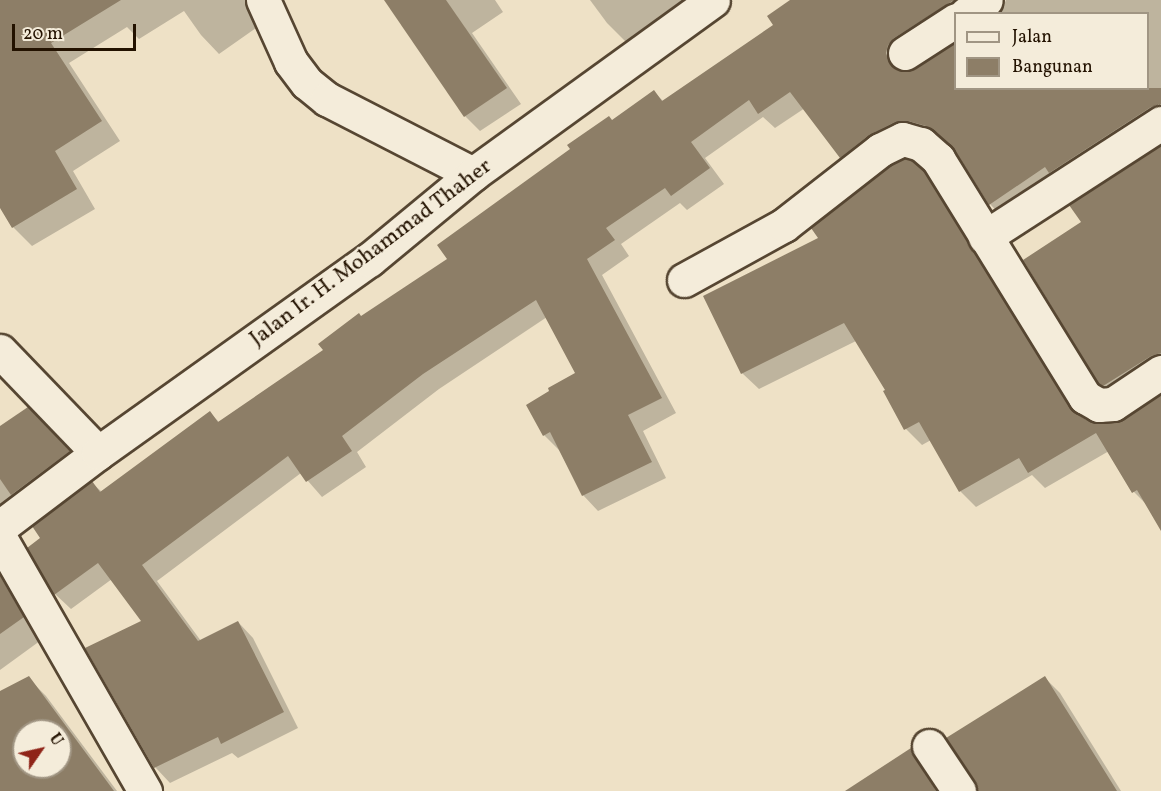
<!DOCTYPE html>
<html>
<head>
<meta charset="utf-8">
<style>
  body { margin:0 }
  #map { position:relative; width:1161px; height:791px; overflow:hidden; background:#eee1c6; font-family:Vollkorn,serif }
  div>[style] { position:absolute }
  .shadow>* { inset:0; background:#0003 }
  .building>* { inset:0; background:#8d7e67 }
  .roads { filter:drop-shadow(2px 0 #564632) drop-shadow(-2px 0 #564632) drop-shadow(0 2px #564632) drop-shadow(0 -2px #564632) }
  .minor>* { height:33px; margin:-16.5px; padding:0 16.5px; transform-origin:16.5px; border-radius:16.5px; background:#f4ecda }
  .secondary>* { height:33px; margin:-16.5px; padding:0 16.5px; transform-origin:16.5px; border-radius:16.5px; background:#f4ecda }
  span { translate:-50% -50%; white-space:nowrap; text-align:center; line-height:1.15; -webkit-text-stroke:4.5px #f4ecda; paint-order:stroke }
  .street-label { font-size:22px; color:#231200 }
  .legend { position:absolute; left:954px; top:12px; width:195px; height:78px; box-sizing:border-box; background:#f4ecda; border:2px solid #a09583; margin:0; padding:8px 10px; list-style:none; font-size:18px; color:#231200 }
  .legend li { display:flex; align-items:center; gap:12px; height:30px }
  .legend b { width:30px; border:2px solid #a09583 }
  .north { position:absolute; left:12px; top:719px; width:60px; height:60px; box-sizing:border-box; background:#f4ecda; border:2px solid #a09583; border-radius:50%; rotate:56deg; font-size:16px; font-weight:700; line-height:24px; text-align:center; color:#231200 }
  .north::after { content:''; display:block; margin:auto; width:21px; height:27px; background:#8f2418; clip-path:polygon(50% 0,100% 100%,50% 72%,0 100%) }
  .scale { position:absolute; left:12px; top:24px; width:124px; height:27px; box-sizing:border-box; border:3px solid #231200; border-top:0; padding-left:8px; font-size:18px; line-height:21px; white-space:nowrap; color:#231200; -webkit-text-stroke:4px #f4ecda; paint-order:stroke }
</style>
</head>
<body>
<div id="map">
  <div class="shadow">
    <i style="clip-path:polygon(0 0,265px 0,263px 23px,219px 54px,201px 35px,184px 11px,139px 39px,127px 27px,69px 63px,120px 141px,73px 171px,95px 209px,32px 246px,13px 227px,0 205px)"></i>
    <i style="clip-path:polygon(402px 0,495px 0,503px 12px,472px 33px,521px 104px,480px 131px,465px 116px)"></i>
    <i style="clip-path:polygon(590px 0,690px 0,628px 44px,607px 23px)"></i>
    <i style="clip-path:polygon(793px 0,990px 0,904px 60px,902px 72px,956px 88px,1148px 88px,1148px 14px,1000px 14px,1006px 0,1161px 0,1161px 126px,1005px 220px,990px 204px,958px 153px,944px 141px,924px 136px,856px 172px,841px 157px,805px 108px,775px 128px,763px 117px,705px 158px,724px 184px,687px 210px,680px 203px,621px 244px,629px 256px,602px 275px,676px 413px,643px 431px,666px 478px,598px 511px,583px 495px,559px 450px,544px 435px,577px 373px,547px 317px,439px 389px,357px 452px,366px 467px,322px 497px,301px 473px,157px 581px,201px 641px,238px 622px,253px 638px,298px 728px,238px 758px,232px 753px,170px 783px,155px 767px,143px 621px,112px 579px,71px 609px,55px 594px,42px 539px,92px 483px,102px 492px,210px 413px,219px 422px,325px 351px,362px 317px,449px 260px,612px 122px,654px 92px,664px 102px,775px 25px)"></i>
    <i style="clip-path:polygon(1161px 147px,1161px 373px,1116px 398px,1100px 382px,1083px 223px)"></i>
    <i style="clip-path:polygon(922px 172px,939px 189px,1080px 416px,1090px 423px,1115px 424px,1161px 396px,1161px 528px,1150px 508px,1134px 492px,1109px 451px,1045px 488px,1032px 475px,976px 507px,960px 491px,931px 440px,922px 445px,906px 429px,885px 392px,887px 390px,856px 341px,759px 389px,742px 373px,821px 239px)"></i>
    <i style="clip-path:polygon(45px 427px,86px 469px,0 511px,0 428px)"></i>
    <i style="clip-path:polygon(0 575px,17px 592px,44px 638px,0 670px)"></i>
    <i style="clip-path:polygon(evenodd,28px 678px,46px 696px,117px 791px,0 791px,0 692px,28px 678px,24px 731px,60px 731px,60px 767px,24px 767px,24px 731px)"></i>
    <i style="clip-path:polygon(1045px 678px,1060px 693px,1121px 791px,979px 791px,948px 739px)"></i>
    <i style="clip-path:polygon(910px 750px,925px 765px,941px 791px,848px 791px)"></i>
  </div>
  <div class="building">
    <i style="clip-path:polygon(0 0,121px 0,51px 43px,102px 121px,55px 151px,77px 189px,12px 228px,0 208px)"></i>
    <i style="clip-path:polygon(384px 0,446px 0,507px 88px,464px 117px)"></i>
    <i style="clip-path:polygon(790px 0,954px 0,894px 38px,888px 45px,886px 53px,890px 64px,897px 70px,907px 72px,956px 43px,956px 88px,1161px 88px,1161px 104px,1151px 107px,1049px 173px,1045px 167px,989px 205px,954px 149px,926px 126px,908px 121px,895px 122px,869px 135px,840px 158px,790px 92px,758px 114px,749px 100px,691px 142px,710px 168px,671px 196px,665px 188px,606px 228px,615px 240px,587px 259px,662px 398px,628px 415px,652px 462px,582px 496px,550px 432px,543px 436px,526px 405px,549px 391px,548px 388px,575px 373px,536px 300px,423px 374px,342px 436px,352px 451px,306px 482px,288px 456px,142px 565px,198px 641px,238px 621px,284px 712px,221px 744px,218px 737px,154px 768px,85px 648px,141px 621px,98px 563px,54px 595px,27px 548px,40px 538px,32px 526px,92px 481px,100px 492px,210px 411px,218px 422px,323px 350px,318px 344px,359px 313px,361px 316px,447px 259px,437px 245px,570px 149px,567px 145px,609px 116px,612px 120px,654px 90px,662px 101px,773px 25px,767px 16px)"></i>
    <i style="clip-path:polygon(1161px 145px,1161px 353px,1151px 356px,1103px 386px,1098px 383px,1023px 260px,1081px 222px,1069px 205px)"></i>
    <i style="clip-path:polygon(905px 159px,912px 161px,924px 171px,1075px 413px,1090px 422px,1115px 423px,1161px 395px,1161px 531px,1137px 490px,1132px 493px,1096px 433px,1028px 473px,1019px 458px,959px 492px,919px 422px,904px 430px,883px 391px,885px 390px,844px 323px,741px 374px,703px 296px,818px 238px,811px 228px,890px 166px)"></i>
    <i style="clip-path:polygon(28px 407px,70px 451px,11px 495px,0 479px,0 426px)"></i>
    <i style="clip-path:polygon(0 576px,24px 617px,0 634px)"></i>
    <i style="clip-path:polygon(evenodd,29px 676px,114px 791px,0 791px,0 691px,29px 676px,24px 731px,60px 731px,60px 767px,24px 767px,24px 731px)"></i>
    <i style="clip-path:polygon(1045px 676px,1079px 730px,1117px 791px,978px 791px,975px 781px,946px 738px)"></i>
    <i style="clip-path:polygon(911px 748px,936px 791px,845px 791px)"></i>
  </div>
  <div class="roads">
    <div class="minor">
      <i style="left:263px;top:0;width:68px;rotate:65.7deg"></i>
      <i style="left:291px;top:62px;width:26px;rotate:53deg"></i>
      <i style="left:307px;top:83px;width:26px;rotate:39deg"></i>
      <i style="left:327px;top:99px;width:164px;rotate:27.2deg"></i>
      <i style="left:966px;top:14px;width:24px;rotate:-35deg"></i>
      <i style="left:905px;top:53px;width:61px;rotate:-32.9deg"></i>
      <i style="left:985px;top:237px;width:210px;rotate:-32.9deg"></i>
      <i style="left:684px;top:280px;width:114px;rotate:-28.8deg"></i>
      <i style="left:784px;top:225px;width:122px;rotate:-38deg"></i>
      <i style="left:880px;top:150px;width:25px;rotate:-26deg"></i>
      <i style="left:903px;top:139px;width:19px;rotate:16deg"></i>
      <i style="left:921px;top:144px;width:23px;rotate:41deg"></i>
      <i style="left:938px;top:159px;width:280px;rotate:58.3deg"></i>
      <i style="left:1085px;top:397px;width:16px;rotate:30deg"></i>
      <i style="left:1099px;top:405px;width:14px;rotate:-4deg"></i>
      <i style="left:1113px;top:404px;width:58px;rotate:-33.7deg"></i>
      <i style="left:0;top:351px;width:141px;rotate:46.1deg"></i>
      <i style="left:0;top:538px;width:292px;rotate:60.2deg"></i>
      <i style="left:929px;top:746px;width:54px;rotate:56.3deg"></i>
    </div>
    <div class="secondary">
      <i style="left:0;top:527px;width:123px;rotate:-37.1deg"></i>
      <i style="left:98px;top:453px;width:333px;rotate:-35.5deg"></i>
      <i style="left:369px;top:260px;width:135px;rotate:-39.6deg"></i>
      <i style="left:473px;top:174px;width:296px;rotate:-35.9deg"></i>
    </div>
  </div>
  <div class="street-label">
    <span style="left:371px;top:253px;rotate:-37deg">Jalan Ir. H. Mohammad Thaher</span>
  </div>
  <ul class="legend">
  <li><b style="height:8px;background:#f4ecda"></b>Jalan</li>
  <li><b style="height:16px;background:#8d7e67"></b>Bangunan</li>
  </ul>
  <div class="north">U</div>
  <div class="scale">20 m</div>
</div>
</body>
</html>
